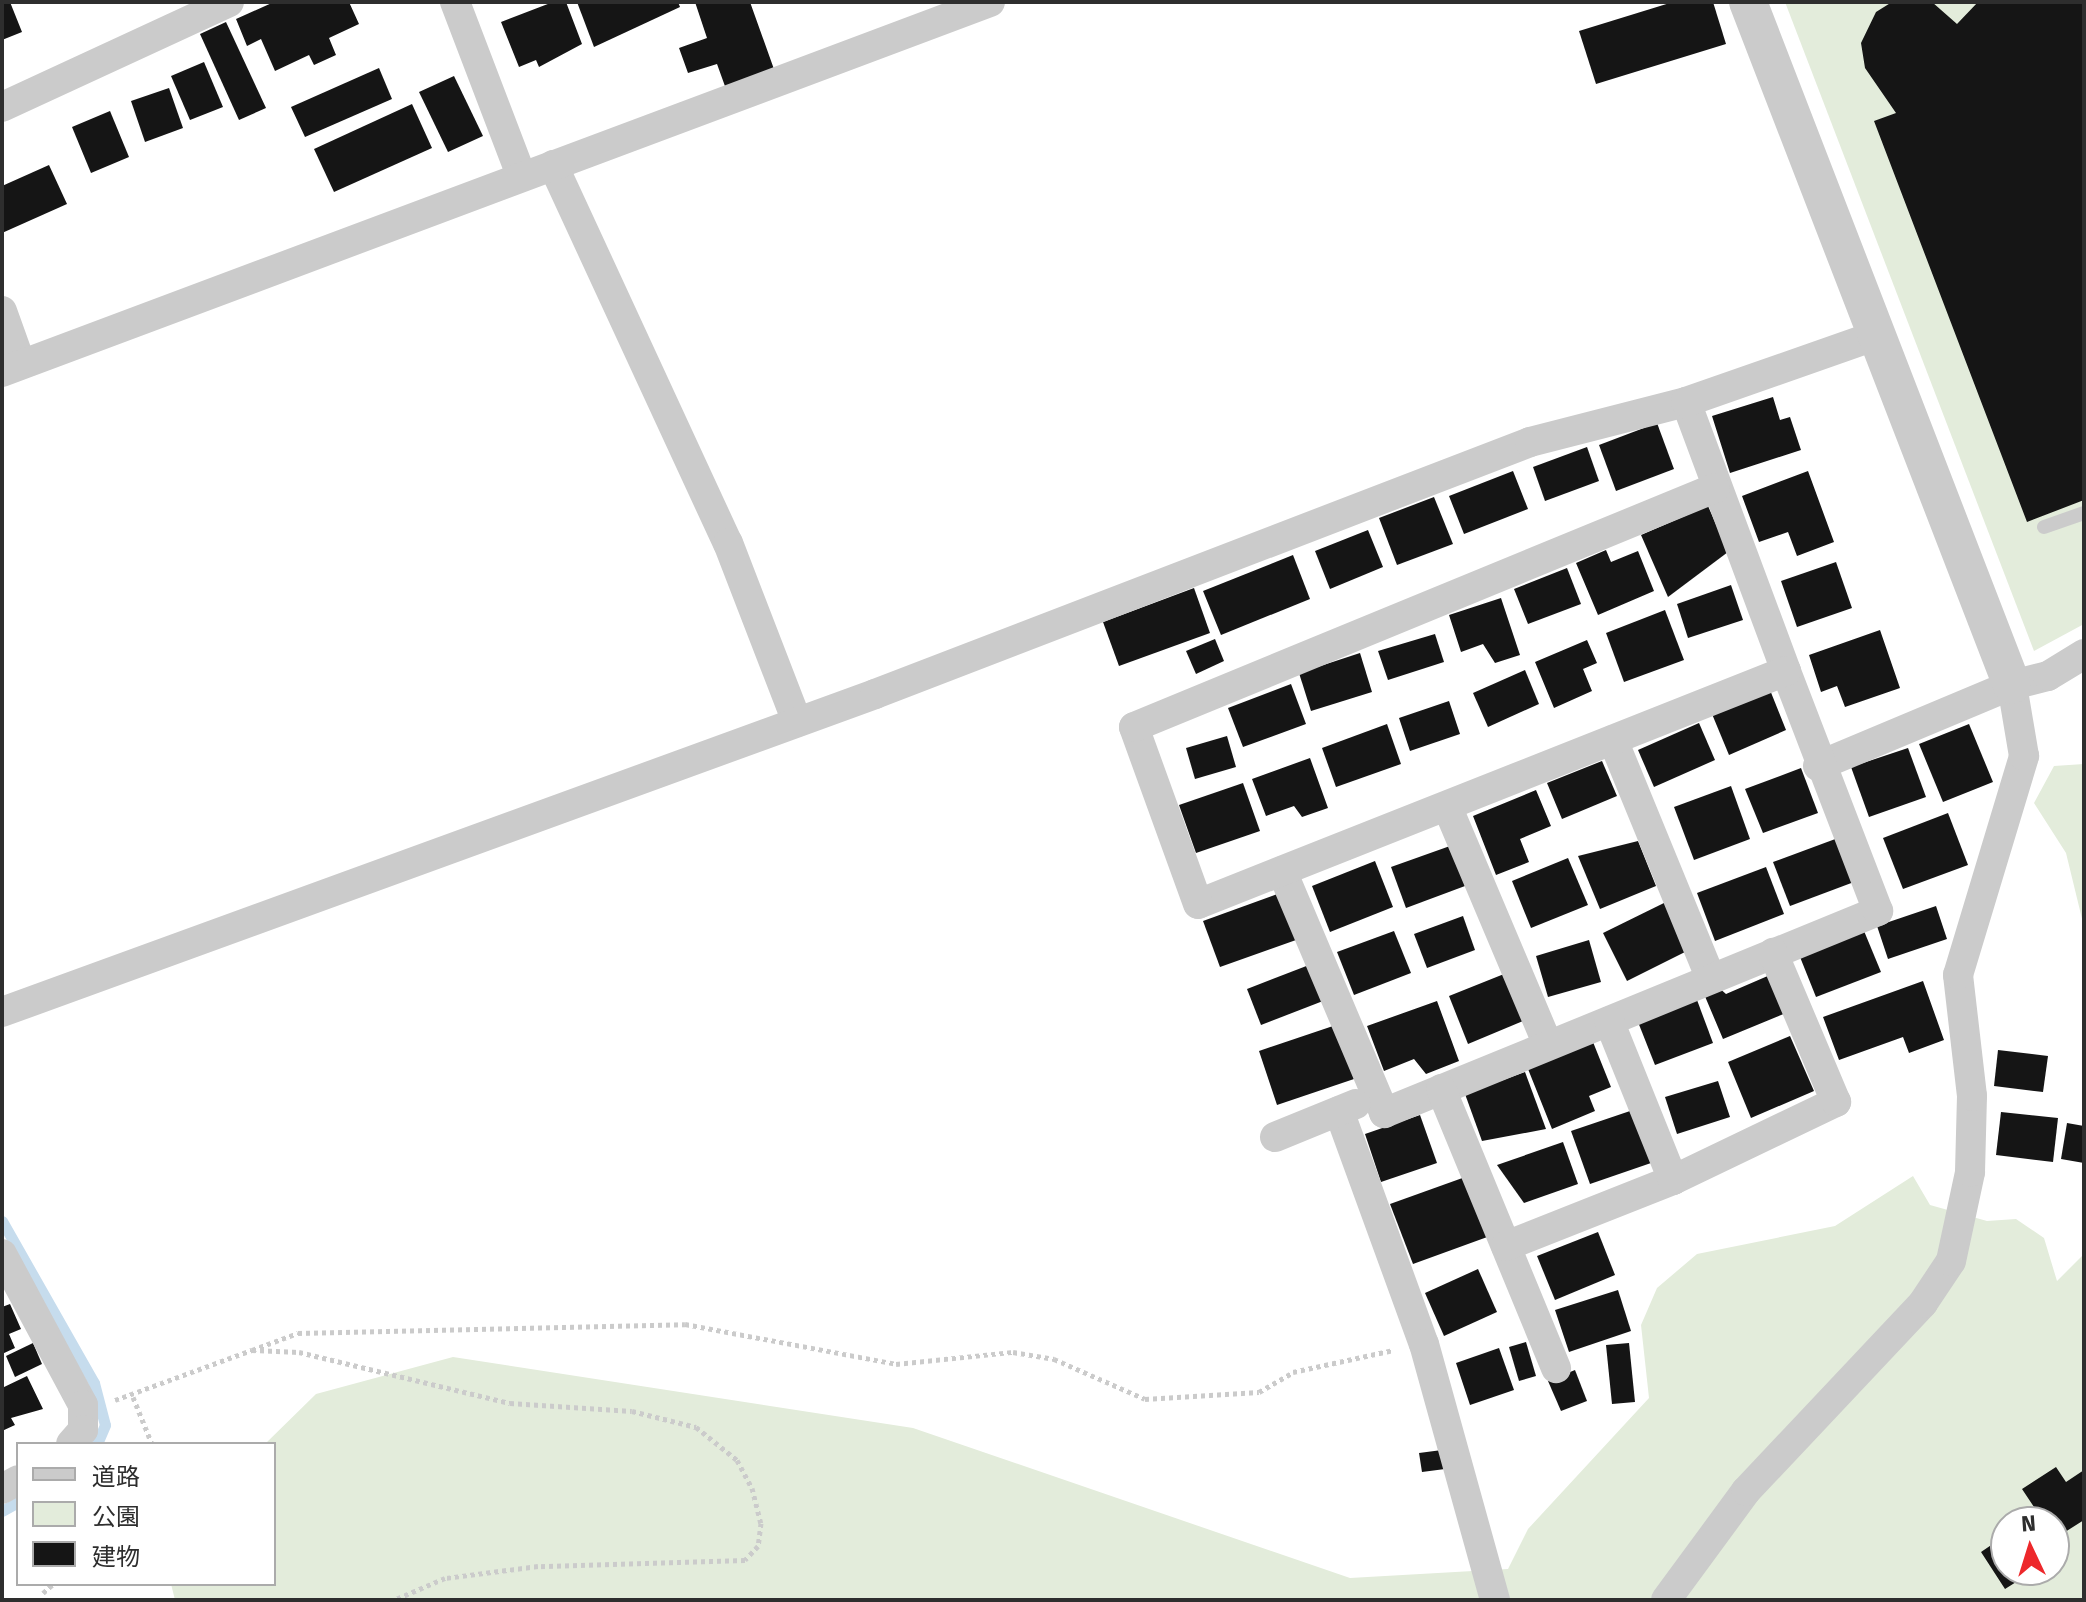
<!DOCTYPE html>
<html>
<head>
<meta charset="utf-8">
<style>
  body { margin:0 }
  #map { position:relative; width:2086px; height:1602px; overflow:hidden; background:#fff; font-family:"Fira Sans","Noto Sans JP",sans-serif }
  div>[style] { position:absolute }
  .green>* { inset:0; background:#e3ecdb }
  .stream>* { height:11px; margin:-5.5px; padding:0 5.5px; transform-origin:5.5px; border-radius:5.5px; background:#c6dced }
  .building>* { inset:0; background:#151515 }
  .path>* { height:5px; margin-top:-2.5px; transform-origin:0; background:repeating-linear-gradient(90deg,#cbcbcb 0 4px,transparent 0 8px) }
  .service>* { height:14px; margin:-7px; padding:0 7px; transform-origin:7px; border-radius:7px; background:#cbcbcb }
  .minor>* { height:30px; margin:-15px; padding:0 15px; transform-origin:15px; border-radius:15px; background:#cbcbcb }
  .tertiary>* { height:38px; margin:-19px; padding:0 19px; transform-origin:19px; border-radius:19px; background:#cbcbcb }
  span { translate:-50% -50%; white-space:nowrap; text-align:center; line-height:1.15; -webkit-text-stroke:8px #fff; paint-order:stroke }
  .frame { position:absolute; inset:0; border:4px solid #2e2e2e; pointer-events:none }
  .legend { position:absolute; left:16px; top:1442px; width:260px; height:144px; box-sizing:border-box; background:#fff; border:2px solid #ababab; margin:0; padding:10px 14px; list-style:none; font-size:24px; color:#2e2e2e }
  .legend li { display:flex; align-items:center; gap:16px; height:40px }
  .legend b { width:40px; border:2px solid #ababab }
  .north { position:absolute; left:1990px; top:1506px; width:80px; height:80px; box-sizing:border-box; background:#fff; border:2px solid #ababab; border-radius:50%; rotate:356deg; font-size:22px; font-weight:700; line-height:32px; text-align:center; color:#2e2e2e }
  .north::after { content:''; display:block; margin:auto; width:28px; height:36px; background:#ed282b; clip-path:polygon(50% 0,100% 100%,50% 72%,0 100%) }
</style>
</head>
<body>
<div id="map">
  <div class="green">
    <i style="clip-path:polygon(1785px 2px,2084px 2px,2084px 624px,2034px 651px)"></i>
    <i style="clip-path:polygon(2084px 764px,2084px 927px,2066px 853px,2034px 803px,2054px 766px)"></i>
    <i style="clip-path:polygon(evenodd,1913px 1176px,1930px 1205px,1987px 1221px,2016px 1219px,2044px 1238px,2057px 1281px,2084px 1254px,2084px 1600px,175px 1600px,171px 1584px,274px 1584px,274px 1444px,265px 1444px,316px 1394px,453px 1357px,913px 1428px,1350px 1578px,1508px 1569px,1528px 1529px,1649px 1398px,1641px 1325px,1657px 1288px,1697px 1254px,1835px 1226px,1913px 1176px,2006px 1522px,2054px 1522px,2054px 1570px,2006px 1570px,2006px 1522px)"></i>
  </div>
  <div class="stream">
    <i style="left:2px;top:1221px;width:186px;rotate:60.4deg"></i>
    <i style="left:94px;top:1383px;width:43px;rotate:75.3deg"></i>
    <i style="left:105px;top:1425px;width:21px;rotate:113deg"></i>
    <i style="left:2px;top:1511px;width:18px;rotate:-29deg"></i>
  </div>
  <div class="building">
    <i style="clip-path:polygon(2px 2px,10px 2px,22px 32px,2px 40px)"></i>
    <i style="clip-path:polygon(274px 2px,349px 2px,359px 24px,329px 38px,336px 55px,314px 65px,309px 55px,275px 71px,261px 39px,247px 46px,236px 19px)"></i>
    <i style="clip-path:polygon(553px 2px,566px 2px,582px 44px,539px 67px,536px 60px,519px 67px,501px 22px)"></i>
    <i style="clip-path:polygon(577px 2px,678px 2px,680px 7px,594px 47px)"></i>
    <i style="clip-path:polygon(695px 2px,750px 2px,775px 72px,726px 89px,717px 64px,688px 73px,679px 48px,707px 38px)"></i>
    <i style="clip-path:polygon(1673px 2px,1713px 2px,1726px 44px,1596px 84px,1579px 31px)"></i>
    <i style="clip-path:polygon(1892px 2px,1932px 2px,1957px 24px,1978px 2px,2084px 2px,2084px 500px,2027px 522px,1874px 121px,1896px 113px,1865px 68px,1861px 43px,1876px 12px)"></i>
    <i style="clip-path:polygon(226px 22px,266px 108px,239px 120px,200px 34px)"></i>
    <i style="clip-path:polygon(204px 62px,223px 107px,190px 120px,171px 76px)"></i>
    <i style="clip-path:polygon(379px 68px,392px 99px,305px 137px,291px 107px)"></i>
    <i style="clip-path:polygon(454px 76px,483px 136px,448px 152px,419px 92px)"></i>
    <i style="clip-path:polygon(169px 88px,183px 128px,145px 142px,131px 101px)"></i>
    <i style="clip-path:polygon(412px 104px,432px 148px,334px 192px,314px 149px)"></i>
    <i style="clip-path:polygon(110px 111px,129px 157px,91px 173px,72px 127px)"></i>
    <i style="clip-path:polygon(49px 165px,67px 204px,2px 233px,2px 186px)"></i>
    <i style="clip-path:polygon(1773px 397px,1780px 420px,1790px 417px,1801px 450px,1730px 473px,1712px 416px)"></i>
    <i style="clip-path:polygon(1657px 423px,1674px 469px,1616px 491px,1599px 445px)"></i>
    <i style="clip-path:polygon(1587px 447px,1599px 481px,1545px 501px,1533px 467px)"></i>
    <i style="clip-path:polygon(1513px 471px,1528px 509px,1464px 534px,1449px 496px)"></i>
    <i style="clip-path:polygon(1808px 471px,1834px 542px,1797px 556px,1788px 532px,1759px 542px,1742px 496px)"></i>
    <i style="clip-path:polygon(1434px 497px,1453px 544px,1397px 565px,1379px 518px)"></i>
    <i style="clip-path:polygon(1708px 506px,1728px 552px,1668px 597px,1641px 535px)"></i>
    <i style="clip-path:polygon(1368px 530px,1383px 567px,1330px 589px,1315px 551px)"></i>
    <i style="clip-path:polygon(1606px 550px,1611px 562px,1638px 551px,1654px 591px,1598px 615px,1576px 563px)"></i>
    <i style="clip-path:polygon(1293px 555px,1310px 599px,1221px 635px,1203px 591px)"></i>
    <i style="clip-path:polygon(1836px 562px,1852px 608px,1797px 627px,1781px 581px)"></i>
    <i style="clip-path:polygon(1567px 568px,1581px 604px,1528px 624px,1514px 589px)"></i>
    <i style="clip-path:polygon(1731px 585px,1743px 620px,1688px 638px,1677px 604px)"></i>
    <i style="clip-path:polygon(1194px 588px,1210px 633px,1119px 666px,1103px 622px)"></i>
    <i style="clip-path:polygon(1501px 598px,1520px 655px,1495px 663px,1483px 644px,1461px 652px,1449px 615px)"></i>
    <i style="clip-path:polygon(1665px 610px,1684px 660px,1624px 682px,1606px 633px)"></i>
    <i style="clip-path:polygon(1880px 630px,1900px 688px,1845px 707px,1837px 686px,1821px 692px,1809px 655px)"></i>
    <i style="clip-path:polygon(1435px 634px,1444px 662px,1388px 680px,1378px 651px)"></i>
    <i style="clip-path:polygon(1215px 639px,1224px 661px,1196px 674px,1186px 651px)"></i>
    <i style="clip-path:polygon(1587px 640px,1597px 663px,1583px 669px,1592px 691px,1554px 708px,1535px 662px)"></i>
    <i style="clip-path:polygon(1360px 653px,1372px 692px,1311px 711px,1299px 673px)"></i>
    <i style="clip-path:polygon(1525px 670px,1539px 704px,1488px 727px,1473px 693px)"></i>
    <i style="clip-path:polygon(1291px 684px,1306px 724px,1243px 747px,1228px 708px)"></i>
    <i style="clip-path:polygon(1770px 690px,1786px 730px,1729px 755px,1712px 714px)"></i>
    <i style="clip-path:polygon(1449px 701px,1460px 734px,1410px 751px,1399px 718px)"></i>
    <i style="clip-path:polygon(1699px 723px,1715px 760px,1654px 787px,1638px 750px)"></i>
    <i style="clip-path:polygon(1387px 724px,1401px 764px,1336px 787px,1322px 748px)"></i>
    <i style="clip-path:polygon(1969px 724px,1993px 782px,1943px 802px,1919px 744px)"></i>
    <i style="clip-path:polygon(1227px 736px,1236px 767px,1195px 779px,1186px 748px)"></i>
    <i style="clip-path:polygon(1908px 748px,1926px 797px,1869px 817px,1851px 767px)"></i>
    <i style="clip-path:polygon(1310px 758px,1328px 808px,1302px 817px,1294px 806px,1266px 816px,1252px 779px)"></i>
    <i style="clip-path:polygon(1602px 761px,1617px 796px,1562px 819px,1547px 783px)"></i>
    <i style="clip-path:polygon(1801px 768px,1818px 813px,1763px 833px,1745px 789px)"></i>
    <i style="clip-path:polygon(1243px 783px,1260px 831px,1196px 853px,1179px 805px)"></i>
    <i style="clip-path:polygon(1731px 786px,1750px 839px,1694px 860px,1674px 807px)"></i>
    <i style="clip-path:polygon(1536px 790px,1551px 826px,1520px 839px,1529px 862px,1496px 875px,1473px 816px)"></i>
    <i style="clip-path:polygon(1948px 813px,1968px 865px,1903px 889px,1883px 838px)"></i>
    <i style="clip-path:polygon(1838px 838px,1854px 882px,1790px 906px,1773px 862px)"></i>
    <i style="clip-path:polygon(1638px 841px,1656px 886px,1600px 909px,1578px 856px)"></i>
    <i style="clip-path:polygon(1450px 846px,1465px 886px,1406px 908px,1391px 867px)"></i>
    <i style="clip-path:polygon(1568px 858px,1588px 905px,1531px 928px,1512px 881px)"></i>
    <i style="clip-path:polygon(1375px 861px,1393px 907px,1330px 932px,1312px 886px)"></i>
    <i style="clip-path:polygon(1766px 867px,1784px 914px,1715px 941px,1697px 893px)"></i>
    <i style="clip-path:polygon(1280px 893px,1296px 940px,1220px 967px,1203px 921px)"></i>
    <i style="clip-path:polygon(1668px 901px,1691px 949px,1627px 981px,1603px 933px)"></i>
    <i style="clip-path:polygon(1936px 906px,1947px 939px,1888px 959px,1877px 926px)"></i>
    <i style="clip-path:polygon(1463px 916px,1475px 950px,1427px 968px,1414px 934px)"></i>
    <i style="clip-path:polygon(1394px 931px,1411px 973px,1354px 995px,1337px 952px)"></i>
    <i style="clip-path:polygon(1864px 931px,1881px 972px,1816px 997px,1800px 957px)"></i>
    <i style="clip-path:polygon(1589px 940px,1601px 982px,1548px 997px,1536px 956px)"></i>
    <i style="clip-path:polygon(1309px 965px,1323px 1001px,1261px 1025px,1247px 989px)"></i>
    <i style="clip-path:polygon(1509px 972px,1528px 1019px,1468px 1044px,1449px 996px)"></i>
    <i style="clip-path:polygon(1770px 975px,1786px 1013px,1723px 1039px,1704px 994px,1718px 987px,1726px 994px)"></i>
    <i style="clip-path:polygon(1923px 981px,1944px 1040px,1909px 1053px,1903px 1037px,1839px 1060px,1823px 1017px)"></i>
    <i style="clip-path:polygon(1697px 1000px,1713px 1043px,1655px 1065px,1638px 1022px)"></i>
    <i style="clip-path:polygon(1437px 1001px,1459px 1061px,1426px 1074px,1414px 1059px,1384px 1071px,1367px 1026px)"></i>
    <i style="clip-path:polygon(1336px 1025px,1354px 1079px,1277px 1105px,1259px 1051px)"></i>
    <i style="clip-path:polygon(1790px 1036px,1814px 1091px,1751px 1118px,1728px 1062px)"></i>
    <i style="clip-path:polygon(1593px 1042px,1611px 1087px,1589px 1096px,1595px 1111px,1552px 1129px,1528px 1069px)"></i>
    <i style="clip-path:polygon(1998px 1050px,2048px 1056px,2043px 1092px,1994px 1086px)"></i>
    <i style="clip-path:polygon(1525px 1072px,1546px 1129px,1482px 1141px,1465px 1094px)"></i>
    <i style="clip-path:polygon(1718px 1081px,1730px 1117px,1677px 1134px,1665px 1097px)"></i>
    <i style="clip-path:polygon(1633px 1110px,1651px 1163px,1590px 1184px,1571px 1131px)"></i>
    <i style="clip-path:polygon(2001px 1112px,2058px 1118px,2053px 1162px,1996px 1155px)"></i>
    <i style="clip-path:polygon(1420px 1115px,1437px 1163px,1381px 1182px,1365px 1134px)"></i>
    <i style="clip-path:polygon(2067px 1123px,2084px 1126px,2084px 1163px,2061px 1159px)"></i>
    <i style="clip-path:polygon(1563px 1142px,1578px 1184px,1524px 1203px,1497px 1165px)"></i>
    <i style="clip-path:polygon(1468px 1176px,1490px 1236px,1413px 1264px,1390px 1204px)"></i>
    <i style="clip-path:polygon(1598px 1232px,1615px 1275px,1555px 1300px,1537px 1256px)"></i>
    <i style="clip-path:polygon(1478px 1269px,1497px 1312px,1444px 1336px,1425px 1293px)"></i>
    <i style="clip-path:polygon(1618px 1290px,1631px 1331px,1569px 1352px,1555px 1310px)"></i>
    <i style="clip-path:polygon(10px 1304px,21px 1329px,9px 1334px,15px 1348px,2px 1354px,2px 1307px)"></i>
    <i style="clip-path:polygon(1526px 1342px,1536px 1376px,1519px 1381px,1509px 1347px)"></i>
    <i style="clip-path:polygon(33px 1343px,42px 1364px,15px 1377px,6px 1356px)"></i>
    <i style="clip-path:polygon(1629px 1343px,1635px 1402px,1612px 1404px,1606px 1345px)"></i>
    <i style="clip-path:polygon(1499px 1348px,1514px 1390px,1470px 1405px,1456px 1363px)"></i>
    <i style="clip-path:polygon(1575px 1370px,1587px 1401px,1561px 1411px,1548px 1381px)"></i>
    <i style="clip-path:polygon(27px 1376px,43px 1409px,11px 1418px,15px 1425px,2px 1431px,2px 1388px)"></i>
    <i style="clip-path:polygon(1442px 1450px,1445px 1469px,1422px 1472px,1419px 1453px)"></i>
    <i style="clip-path:polygon(2056px 1467px,2066px 1482px,2084px 1470px,2084px 1520px,2054px 1539px,2054px 1522px,2044px 1522px,2022px 1489px)"></i>
    <i style="clip-path:polygon(2006px 1535px,2006px 1570px,2035px 1570px,2005px 1589px,1981px 1552px)"></i>
  </div>
  <div class="path">
    <i style="left:252px;top:1350px;width:49px;rotate:-20.3deg"></i>
    <i style="left:298px;top:1333px;width:387px;rotate:-1.3deg"></i>
    <i style="left:685px;top:1324px;width:215px;rotate:10.7deg"></i>
    <i style="left:896px;top:1364px;width:118px;rotate:-5.9deg"></i>
    <i style="left:1013px;top:1352px;width:42px;rotate:9.7deg"></i>
    <i style="left:1054px;top:1359px;width:99px;rotate:23.7deg"></i>
    <i style="left:1145px;top:1399px;width:114px;rotate:-3.5deg"></i>
    <i style="left:1259px;top:1392px;width:39px;rotate:-30deg"></i>
    <i style="left:1293px;top:1372px;width:103px;rotate:-12.3deg"></i>
    <i style="left:133px;top:1397px;width:51px;rotate:68deg"></i>
    <i style="left:115px;top:1400px;width:146px;rotate:-20.1deg"></i>
    <i style="left:252px;top:1350px;width:47px;rotate:2.4deg"></i>
    <i style="left:299px;top:1352px;width:217px;rotate:13.6deg"></i>
    <i style="left:510px;top:1403px;width:122px;rotate:3.8deg"></i>
    <i style="left:632px;top:1411px;width:66px;rotate:14deg"></i>
    <i style="left:696px;top:1427px;width:53px;rotate:38.8deg"></i>
    <i style="left:737px;top:1460px;width:32px;rotate:62deg"></i>
    <i style="left:752px;top:1488px;width:36px;rotate:76deg"></i>
    <i style="left:761px;top:1523px;width:23px;rotate:97deg"></i>
    <i style="left:758px;top:1546px;width:19px;rotate:133deg"></i>
    <i style="left:745px;top:1560px;width:207px;rotate:178.3deg"></i>
    <i style="left:538px;top:1566px;width:94px;rotate:172.6deg"></i>
    <i style="left:445px;top:1578px;width:56px;rotate:156.7deg"></i>
    <i style="left:43px;top:1593px;width:13px;rotate:-42deg"></i>
  </div>
  <div class="service">
    <i style="left:2044px;top:527px;width:42px;rotate:-19.3deg"></i>
  </div>
  <div class="minor">
    <i style="left:455px;top:2px;width:185px;rotate:69.1deg"></i>
    <i style="left:2px;top:107px;width:250px;rotate:-24.8deg"></i>
    <i style="left:553px;top:165px;width:417px;rotate:65.2deg"></i>
    <i style="left:728px;top:543px;width:192px;rotate:68.9deg"></i>
    <i style="left:2px;top:311px;width:56px;rotate:70.3deg"></i>
    <i style="left:2px;top:372px;width:1055px;rotate:-20.53deg"></i>
    <i style="left:1686px;top:402px;width:287px;rotate:69.6deg"></i>
    <i style="left:1613px;top:740px;width:258px;rotate:67.7deg"></i>
    <i style="left:1818px;top:766px;width:210px;rotate:-22.7deg"></i>
    <i style="left:1447px;top:806px;width:259px;rotate:67.1deg"></i>
    <i style="left:1282px;top:871px;width:263px;rotate:67.1deg"></i>
    <i style="left:1384px;top:1113px;width:534px;rotate:-22.24deg"></i>
    <i style="left:1878px;top:911px;width:257px;rotate:-111deg"></i>
    <i style="left:1786px;top:671px;width:632px;rotate:158.38deg"></i>
    <i style="left:1198px;top:904px;width:188px;rotate:-109.9deg"></i>
    <i style="left:1134px;top:727px;width:628px;rotate:-22.36deg"></i>
    <i style="left:2px;top:1012px;width:929px;rotate:-20.01deg"></i>
    <i style="left:875px;top:694px;width:702px;rotate:-21.04deg"></i>
    <i style="left:1530px;top:442px;width:161px;rotate:-14.4deg"></i>
    <i style="left:1686px;top:402px;width:197px;rotate:-19.3deg"></i>
    <i style="left:1441px;top:1089px;width:302px;rotate:67.6deg"></i>
    <i style="left:1339px;top:1111px;width:248px;rotate:70deg"></i>
    <i style="left:1424px;top:1344px;width:266px;rotate:74.5deg"></i>
    <i style="left:1275px;top:1137px;width:87px;rotate:-22.2deg"></i>
    <i style="left:1673px;top:1180px;width:181px;rotate:-25.6deg"></i>
    <i style="left:1836px;top:1102px;width:162px;rotate:-112.9deg"></i>
    <i style="left:1506px;top:1246px;width:180px;rotate:-21.6deg"></i>
    <i style="left:1673px;top:1180px;width:171px;rotate:-111.9deg"></i>
    <i style="left:2px;top:1254px;width:171px;rotate:61.8deg"></i>
    <i style="left:83px;top:1405px;width:25px;rotate:90deg"></i>
    <i style="left:83px;top:1430px;width:18px;rotate:131deg"></i>
    <i style="left:2px;top:1489px;width:18px;rotate:-29deg"></i>
    <i style="left:1666px;top:1600px;width:135px;rotate:-53.7deg"></i>
    <i style="left:1746px;top:1491px;width:258px;rotate:-46.7deg"></i>
    <i style="left:1923px;top:1303px;width:50px;rotate:-56.3deg"></i>
    <i style="left:1951px;top:1261px;width:91px;rotate:-77.9deg"></i>
    <i style="left:1970px;top:1172px;width:76px;rotate:-88.5deg"></i>
    <i style="left:1972px;top:1096px;width:122px;rotate:-96.6deg"></i>
    <i style="left:1958px;top:975px;width:229px;rotate:-73.2deg"></i>
    <i style="left:2024px;top:756px;width:72px;rotate:-99.6deg"></i>
    <i style="left:2012px;top:685px;width:37px;rotate:-14deg"></i>
    <i style="left:2048px;top:676px;width:42px;rotate:-31.4deg"></i>
  </div>
  <div class="tertiary">
    <i style="left:1748px;top:2px;width:732px;rotate:68.87deg"></i>
  </div>
  <div class="frame"></div>
  <ul class="legend">
  <li><b style="height:10px;background:#cbcbcb"></b>道路</li>
  <li><b style="height:22px;background:#e3ecdb"></b>公園</li>
  <li><b style="height:22px;background:#151515"></b>建物</li>
  </ul>
  <div class="north">N</div>
</div>
</body>
</html>
